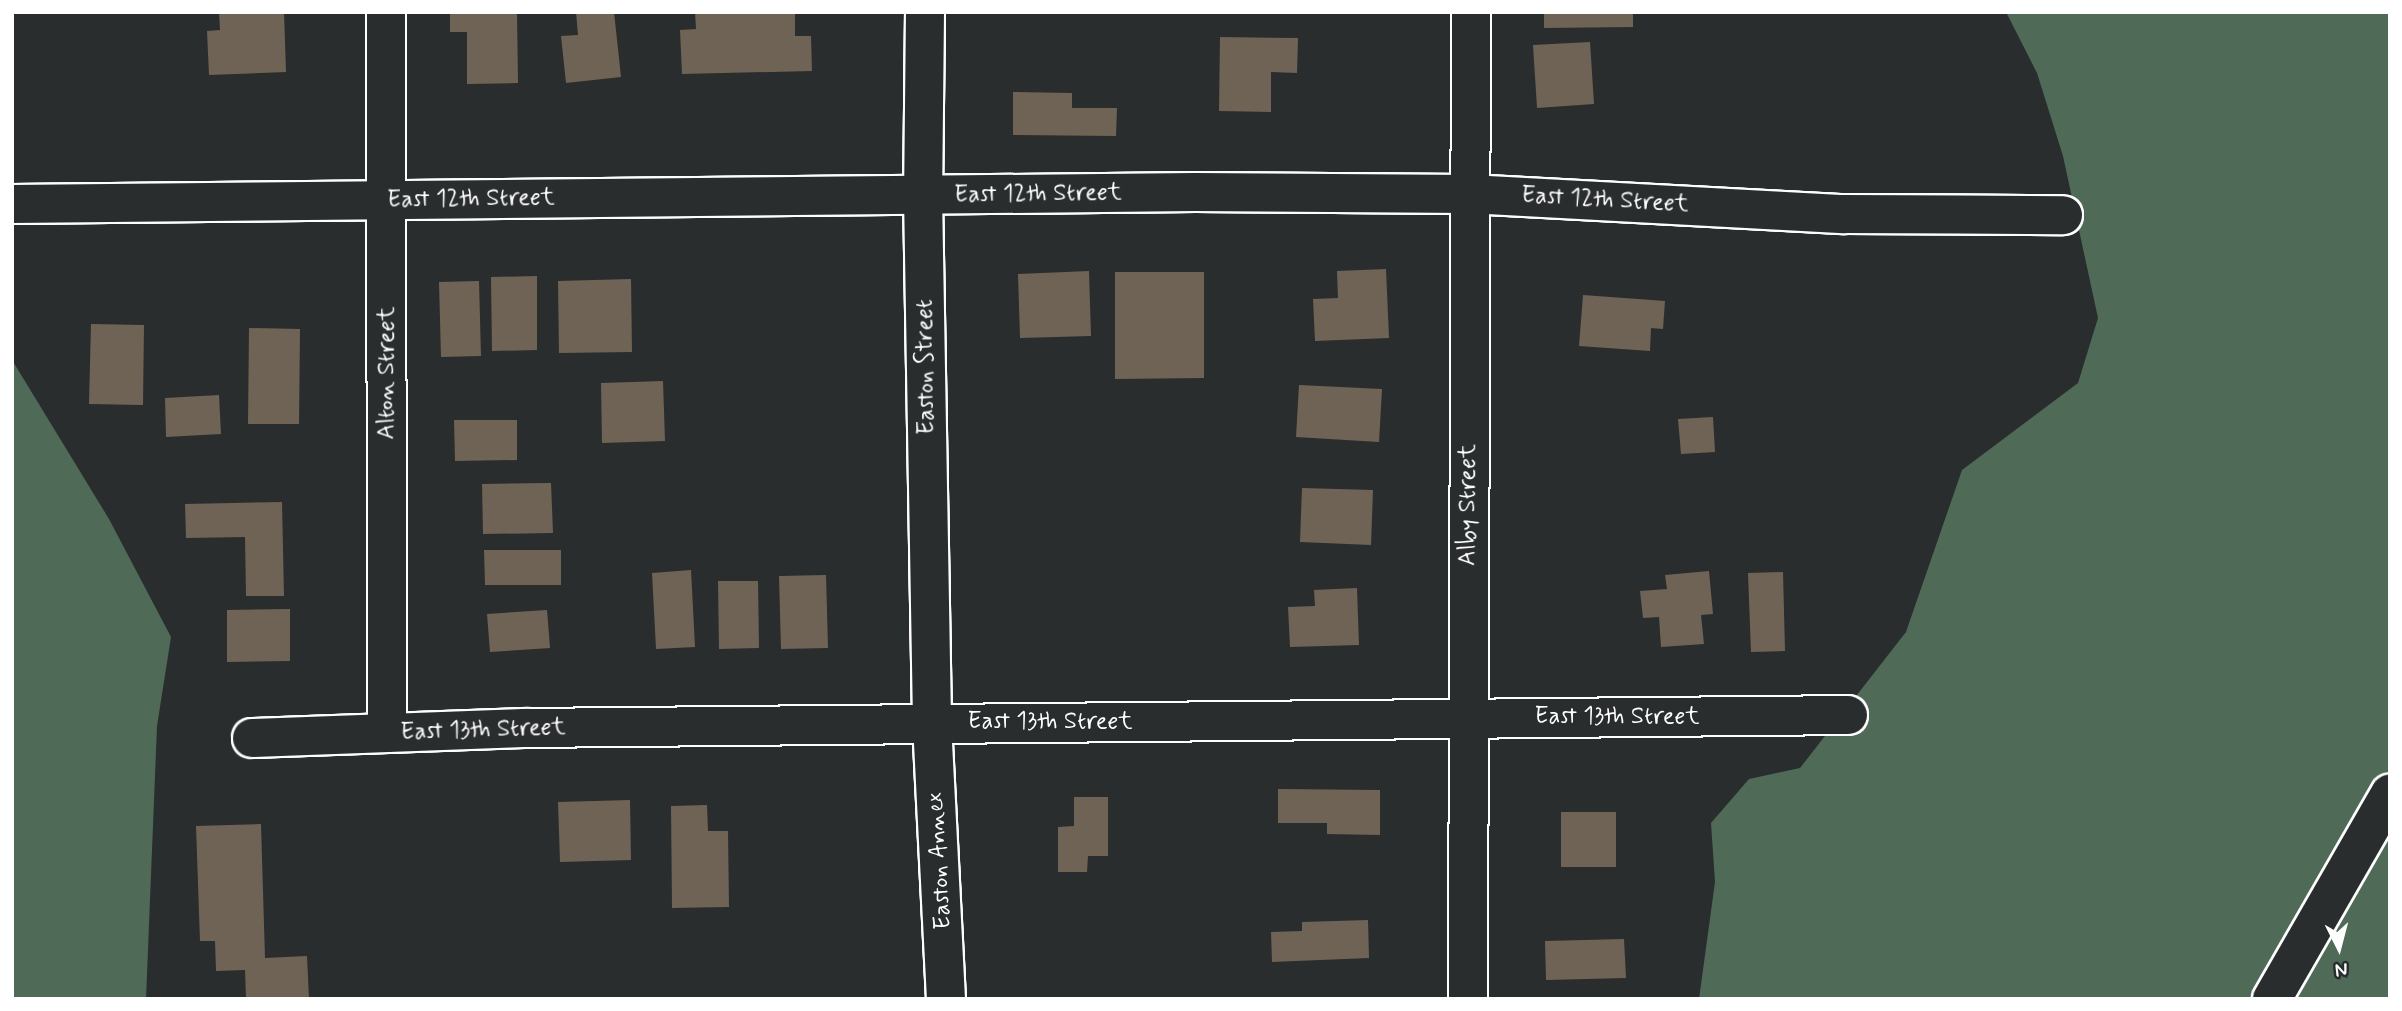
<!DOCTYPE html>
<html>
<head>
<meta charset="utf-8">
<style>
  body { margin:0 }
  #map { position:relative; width:2402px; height:1011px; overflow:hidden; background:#2a2d2e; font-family:Mynerve,sans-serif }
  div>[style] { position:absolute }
  .green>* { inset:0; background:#506a58 }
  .building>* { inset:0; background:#6f6355 }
  .roads { filter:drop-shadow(2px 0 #fff) drop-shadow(-2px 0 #fff) drop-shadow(0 2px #fff) drop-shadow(0 -2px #fff) }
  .street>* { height:38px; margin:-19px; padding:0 19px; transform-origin:19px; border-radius:19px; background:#2a2d2e }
  .secondary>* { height:38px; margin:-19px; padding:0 19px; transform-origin:19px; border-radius:19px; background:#2a2d2e }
  .highway>* { height:38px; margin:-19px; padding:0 19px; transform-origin:19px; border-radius:19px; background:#2a2d2e }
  span { translate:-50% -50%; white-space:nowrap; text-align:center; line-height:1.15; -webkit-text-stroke:5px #2a2d2e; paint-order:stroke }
  .street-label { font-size:24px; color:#fff }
  .frame { position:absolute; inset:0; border:14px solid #fff; pointer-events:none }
  .north { position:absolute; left:2304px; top:913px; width:70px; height:70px; -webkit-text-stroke:5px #2a2d2e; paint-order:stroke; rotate:174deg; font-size:19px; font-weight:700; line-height:28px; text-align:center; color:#fff }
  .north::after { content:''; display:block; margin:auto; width:24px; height:32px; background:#fff; clip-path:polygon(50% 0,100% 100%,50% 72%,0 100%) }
</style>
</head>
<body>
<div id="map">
  <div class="green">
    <i style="clip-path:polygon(2006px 12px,2390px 12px,2390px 999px,1699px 999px,1715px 882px,1711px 823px,1749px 779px,1800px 768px,1906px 632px,1962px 470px,2078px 383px,2098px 318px,2063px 156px,2037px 73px)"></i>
    <i style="clip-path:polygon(12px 360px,109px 519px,171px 637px,157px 726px,146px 999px,12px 999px)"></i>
  </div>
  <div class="building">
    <i style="clip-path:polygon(219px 12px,284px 12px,286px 72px,209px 75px,207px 31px,220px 30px)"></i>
    <i style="clip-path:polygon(450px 12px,517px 12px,518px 83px,467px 84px,467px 32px,450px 32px)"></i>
    <i style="clip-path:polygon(576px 12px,614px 12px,621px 77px,566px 83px,561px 36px,578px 35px)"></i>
    <i style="clip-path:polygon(695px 12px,795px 12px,795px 36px,811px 36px,812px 71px,682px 74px,680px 30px,696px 29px)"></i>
    <i style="clip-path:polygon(1544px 12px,1633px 12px,1633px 27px,1544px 28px)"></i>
    <i style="clip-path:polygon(1220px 37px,1298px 38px,1297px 73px,1271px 72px,1271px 112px,1219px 111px)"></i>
    <i style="clip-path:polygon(1590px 42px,1594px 104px,1537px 108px,1533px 45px)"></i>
    <i style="clip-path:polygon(1013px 92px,1072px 93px,1072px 108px,1117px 108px,1116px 136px,1013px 135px)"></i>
    <i style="clip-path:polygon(1386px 269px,1389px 338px,1315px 341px,1313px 299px,1338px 298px,1337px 271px)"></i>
    <i style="clip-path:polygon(1089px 271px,1091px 336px,1020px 338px,1018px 274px)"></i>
    <i style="clip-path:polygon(1115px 272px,1204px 272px,1204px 378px,1115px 379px)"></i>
    <i style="clip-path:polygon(537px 276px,537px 350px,492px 351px,491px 277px)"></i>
    <i style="clip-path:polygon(631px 279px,632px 352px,559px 353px,558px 281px)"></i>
    <i style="clip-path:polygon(479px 281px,481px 356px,441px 357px,439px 282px)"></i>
    <i style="clip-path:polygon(1583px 295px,1665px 301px,1663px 329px,1651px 328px,1650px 351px,1579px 346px)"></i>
    <i style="clip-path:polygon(91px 324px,144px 325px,143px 405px,89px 404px)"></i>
    <i style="clip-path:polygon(249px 328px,300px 329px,299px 424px,248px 424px)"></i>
    <i style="clip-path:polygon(663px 381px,665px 441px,602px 443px,601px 383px)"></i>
    <i style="clip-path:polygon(1299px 385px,1382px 389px,1379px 442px,1296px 437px)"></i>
    <i style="clip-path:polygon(219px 395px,221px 434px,166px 437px,165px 398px)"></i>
    <i style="clip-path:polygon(1713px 417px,1715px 452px,1681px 454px,1678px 419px)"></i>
    <i style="clip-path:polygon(454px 420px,517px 420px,517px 460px,455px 461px)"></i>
    <i style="clip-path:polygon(551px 483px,553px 533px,483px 534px,482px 484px)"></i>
    <i style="clip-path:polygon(1302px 488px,1373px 490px,1371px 545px,1300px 542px)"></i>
    <i style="clip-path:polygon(282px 502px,284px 596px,246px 596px,245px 537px,186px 538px,185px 504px)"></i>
    <i style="clip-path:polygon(484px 550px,561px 550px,561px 585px,485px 585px)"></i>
    <i style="clip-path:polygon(691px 570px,695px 647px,656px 649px,652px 573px)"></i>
    <i style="clip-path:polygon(1709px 571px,1713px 614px,1701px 615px,1704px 644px,1661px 647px,1659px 617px,1643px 618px,1640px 591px,1667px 589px,1665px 575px)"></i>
    <i style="clip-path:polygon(1783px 572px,1785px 651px,1751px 652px,1748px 573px)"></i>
    <i style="clip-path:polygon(826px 575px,828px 648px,781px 649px,779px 576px)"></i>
    <i style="clip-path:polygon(718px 581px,758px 581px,759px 648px,719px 649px)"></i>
    <i style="clip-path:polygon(1357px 588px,1359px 645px,1290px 647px,1288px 607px,1315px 606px,1314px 590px)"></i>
    <i style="clip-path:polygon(290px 609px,290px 661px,227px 662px,227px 610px)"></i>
    <i style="clip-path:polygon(547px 610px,550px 648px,490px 652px,487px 614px)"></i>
    <i style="clip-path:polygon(1278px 789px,1380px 790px,1380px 835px,1327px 834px,1327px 823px,1278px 823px)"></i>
    <i style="clip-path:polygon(1074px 797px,1108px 797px,1108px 856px,1088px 856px,1087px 872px,1058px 872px,1058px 827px,1074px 826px)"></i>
    <i style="clip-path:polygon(630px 800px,631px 860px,560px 862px,558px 802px)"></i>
    <i style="clip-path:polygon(707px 805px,708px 831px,728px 831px,729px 907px,672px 908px,671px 806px)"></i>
    <i style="clip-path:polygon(1561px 812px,1616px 812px,1616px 867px,1561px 867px)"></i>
    <i style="clip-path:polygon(261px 824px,265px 958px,307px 956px,309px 999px,246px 999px,245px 970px,216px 971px,215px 941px,200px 941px,196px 826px)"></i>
    <i style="clip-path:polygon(1368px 920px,1369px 958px,1272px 962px,1271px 932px,1302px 931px,1302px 922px)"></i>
    <i style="clip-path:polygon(1624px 939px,1626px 978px,1546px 980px,1545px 941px)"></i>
  </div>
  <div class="roads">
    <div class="street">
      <i style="left:386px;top:12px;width:721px;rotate:89.92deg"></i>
      <i style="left:925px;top:12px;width:183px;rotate:90.6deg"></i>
      <i style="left:923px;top:195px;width:528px;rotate:89.02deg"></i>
      <i style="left:932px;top:723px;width:276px;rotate:87.1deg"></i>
      <i style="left:12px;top:204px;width:1183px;rotate:-0.58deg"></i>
      <i style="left:1195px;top:192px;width:274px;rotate:0.4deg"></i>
      <i style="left:1469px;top:194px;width:376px;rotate:3.1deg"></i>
      <i style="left:1844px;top:214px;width:219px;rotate:0.3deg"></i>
      <i style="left:252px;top:738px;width:273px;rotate:-2.1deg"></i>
      <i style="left:525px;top:728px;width:1323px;rotate:-0.56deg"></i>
    </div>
    <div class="secondary">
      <i style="left:1468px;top:999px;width:987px;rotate:-89.83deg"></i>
    </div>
    <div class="highway">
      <i style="left:2272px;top:999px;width:237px;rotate:-60.1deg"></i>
    </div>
  </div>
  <div class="street-label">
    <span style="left:1038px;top:194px;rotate:-1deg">East 12th Street</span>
    <span style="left:471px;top:199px;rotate:-1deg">East 12th Street</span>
    <span style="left:1605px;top:200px;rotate:3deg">East 12th Street</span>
    <span style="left:926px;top:367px;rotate:-91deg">Easton Street</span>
    <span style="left:387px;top:373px;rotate:-90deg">Alton Street</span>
    <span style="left:1468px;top:505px;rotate:-90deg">Alby Street</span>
    <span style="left:1617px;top:717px">East 13th Street</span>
    <span style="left:1050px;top:722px">East 13th Street</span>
    <span style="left:483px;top:730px;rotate:-2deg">East 13th Street</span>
    <span style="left:940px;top:861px;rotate:-93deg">Easton Annex</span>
  </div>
  <div class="frame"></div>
  <div class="north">N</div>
</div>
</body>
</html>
